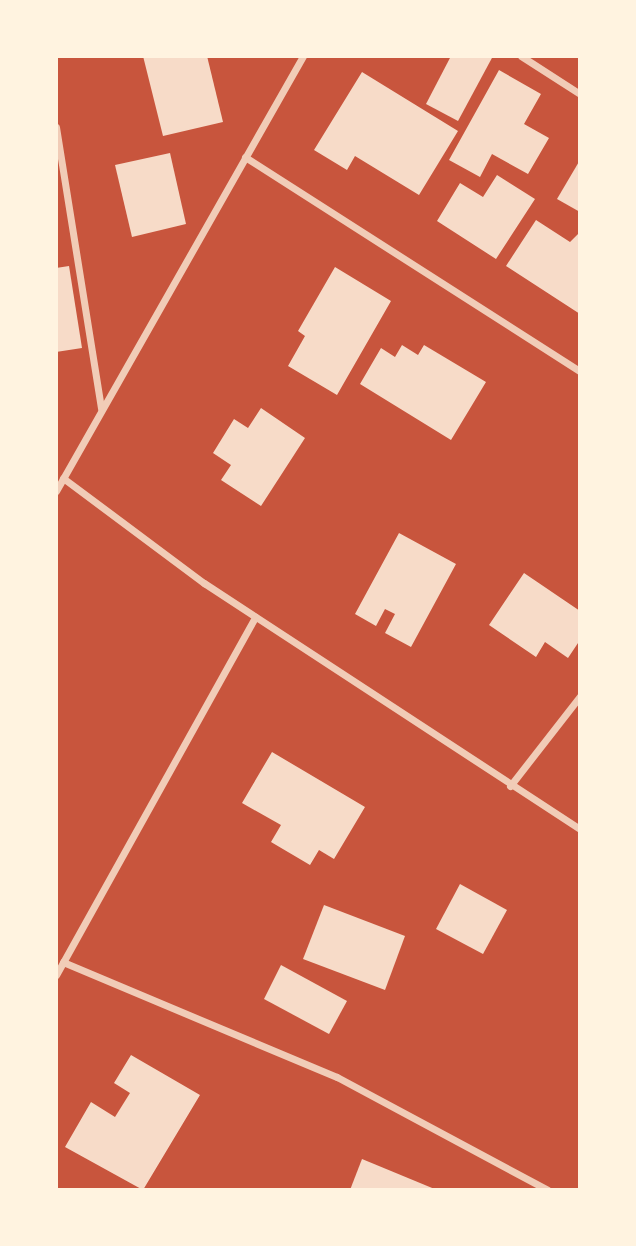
<!DOCTYPE html>
<html>
<head>
<meta charset="utf-8">
<style>
  body { margin:0 }
  #map { position:relative; width:636px; height:1246px; overflow:hidden; background:#c8553d; font-family:"DM Sans",sans-serif }
  div>[style] { position:absolute }
  .building>* { inset:0; background:#f7dbc8 }
  .minor>* { height:7px; margin:-3.5px; padding:0 3.5px; transform-origin:3.5px; border-radius:3.5px; background:#f1ccb7 }
  span { translate:-50% -50%; white-space:nowrap; text-align:center; line-height:1.15; -webkit-text-stroke:5px #fff3e0; paint-order:stroke }
  .frame { position:absolute; inset:0; border:58px solid #fff3e0; pointer-events:none }
</style>
</head>
<body>
<div id="map">
  <div class="building">
    <i style="clip-path:polygon(143px 56px,207px 56px,223px 122px,163px 136px)"></i>
    <i style="clip-path:polygon(451px 56px,493px 56px,458px 121px,426px 104px)"></i>
    <i style="clip-path:polygon(499px 70px,541px 94px,524px 124px,549px 138px,528px 174px,492px 154px,480px 177px,449px 160px)"></i>
    <i style="clip-path:polygon(362px 72px,458px 131px,419px 195px,355px 156px,347px 170px,314px 150px)"></i>
    <i style="clip-path:polygon(170px 153px,186px 224px,132px 237px,115px 165px)"></i>
    <i style="clip-path:polygon(580px 160px,580px 212px,557px 199px)"></i>
    <i style="clip-path:polygon(497px 175px,535px 199px,496px 259px,437px 221px,460px 183px,483px 197px)"></i>
    <i style="clip-path:polygon(536px 220px,570px 242px,580px 232px,580px 314px,506px 266px)"></i>
    <i style="clip-path:polygon(69px 266px,82px 348px,56px 352px,56px 268px)"></i>
    <i style="clip-path:polygon(335px 267px,391px 301px,337px 395px,288px 366px,305px 336px,298px 331px)"></i>
    <i style="clip-path:polygon(402px 345px,418px 355px,424px 345px,486px 382px,451px 440px,360px 384px,381px 348px,395px 357px)"></i>
    <i style="clip-path:polygon(261px 408px,305px 438px,261px 506px,221px 480px,231px 465px,213px 453px,234px 419px,248px 428px)"></i>
    <i style="clip-path:polygon(399px 533px,456px 564px,411px 647px,385px 633px,395px 614px,385px 609px,376px 626px,355px 614px)"></i>
    <i style="clip-path:polygon(524px 573px,580px 611px,580px 640px,568px 658px,545px 642px,536px 657px,489px 625px)"></i>
    <i style="clip-path:polygon(272px 752px,365px 807px,334px 859px,319px 850px,310px 865px,271px 842px,281px 825px,242px 803px)"></i>
    <i style="clip-path:polygon(460px 884px,507px 910px,483px 954px,436px 929px)"></i>
    <i style="clip-path:polygon(324px 905px,405px 936px,385px 990px,303px 959px)"></i>
    <i style="clip-path:polygon(281px 965px,347px 1001px,329px 1034px,264px 999px)"></i>
    <i style="clip-path:polygon(131px 1055px,200px 1095px,143px 1190px,65px 1147px,91px 1102px,115px 1117px,130px 1093px,114px 1083px)"></i>
    <i style="clip-path:polygon(362px 1159px,437px 1190px,350px 1190px)"></i>
  </div>
  <div class="minor">
    <i style="left:521px;top:56px;width:70px;rotate:32.8deg"></i>
    <i style="left:56px;top:127px;width:285px;rotate:80.9deg"></i>
    <i style="left:245px;top:157px;width:398px;rotate:32.6deg"></i>
    <i style="left:63px;top:478px;width:176px;rotate:36.7deg"></i>
    <i style="left:204px;top:583px;width:449px;rotate:33.2deg"></i>
    <i style="left:56px;top:491px;width:500px;rotate:-60.41deg"></i>
    <i style="left:510px;top:786px;width:114px;rotate:-52.1deg"></i>
    <i style="left:63px;top:962px;width:297px;rotate:22.8deg"></i>
    <i style="left:337px;top:1077px;width:239px;rotate:28.2deg"></i>
    <i style="left:56px;top:975px;width:410px;rotate:-60.9deg"></i>
  </div>
  <div class="frame"></div>
</div>
</body>
</html>
